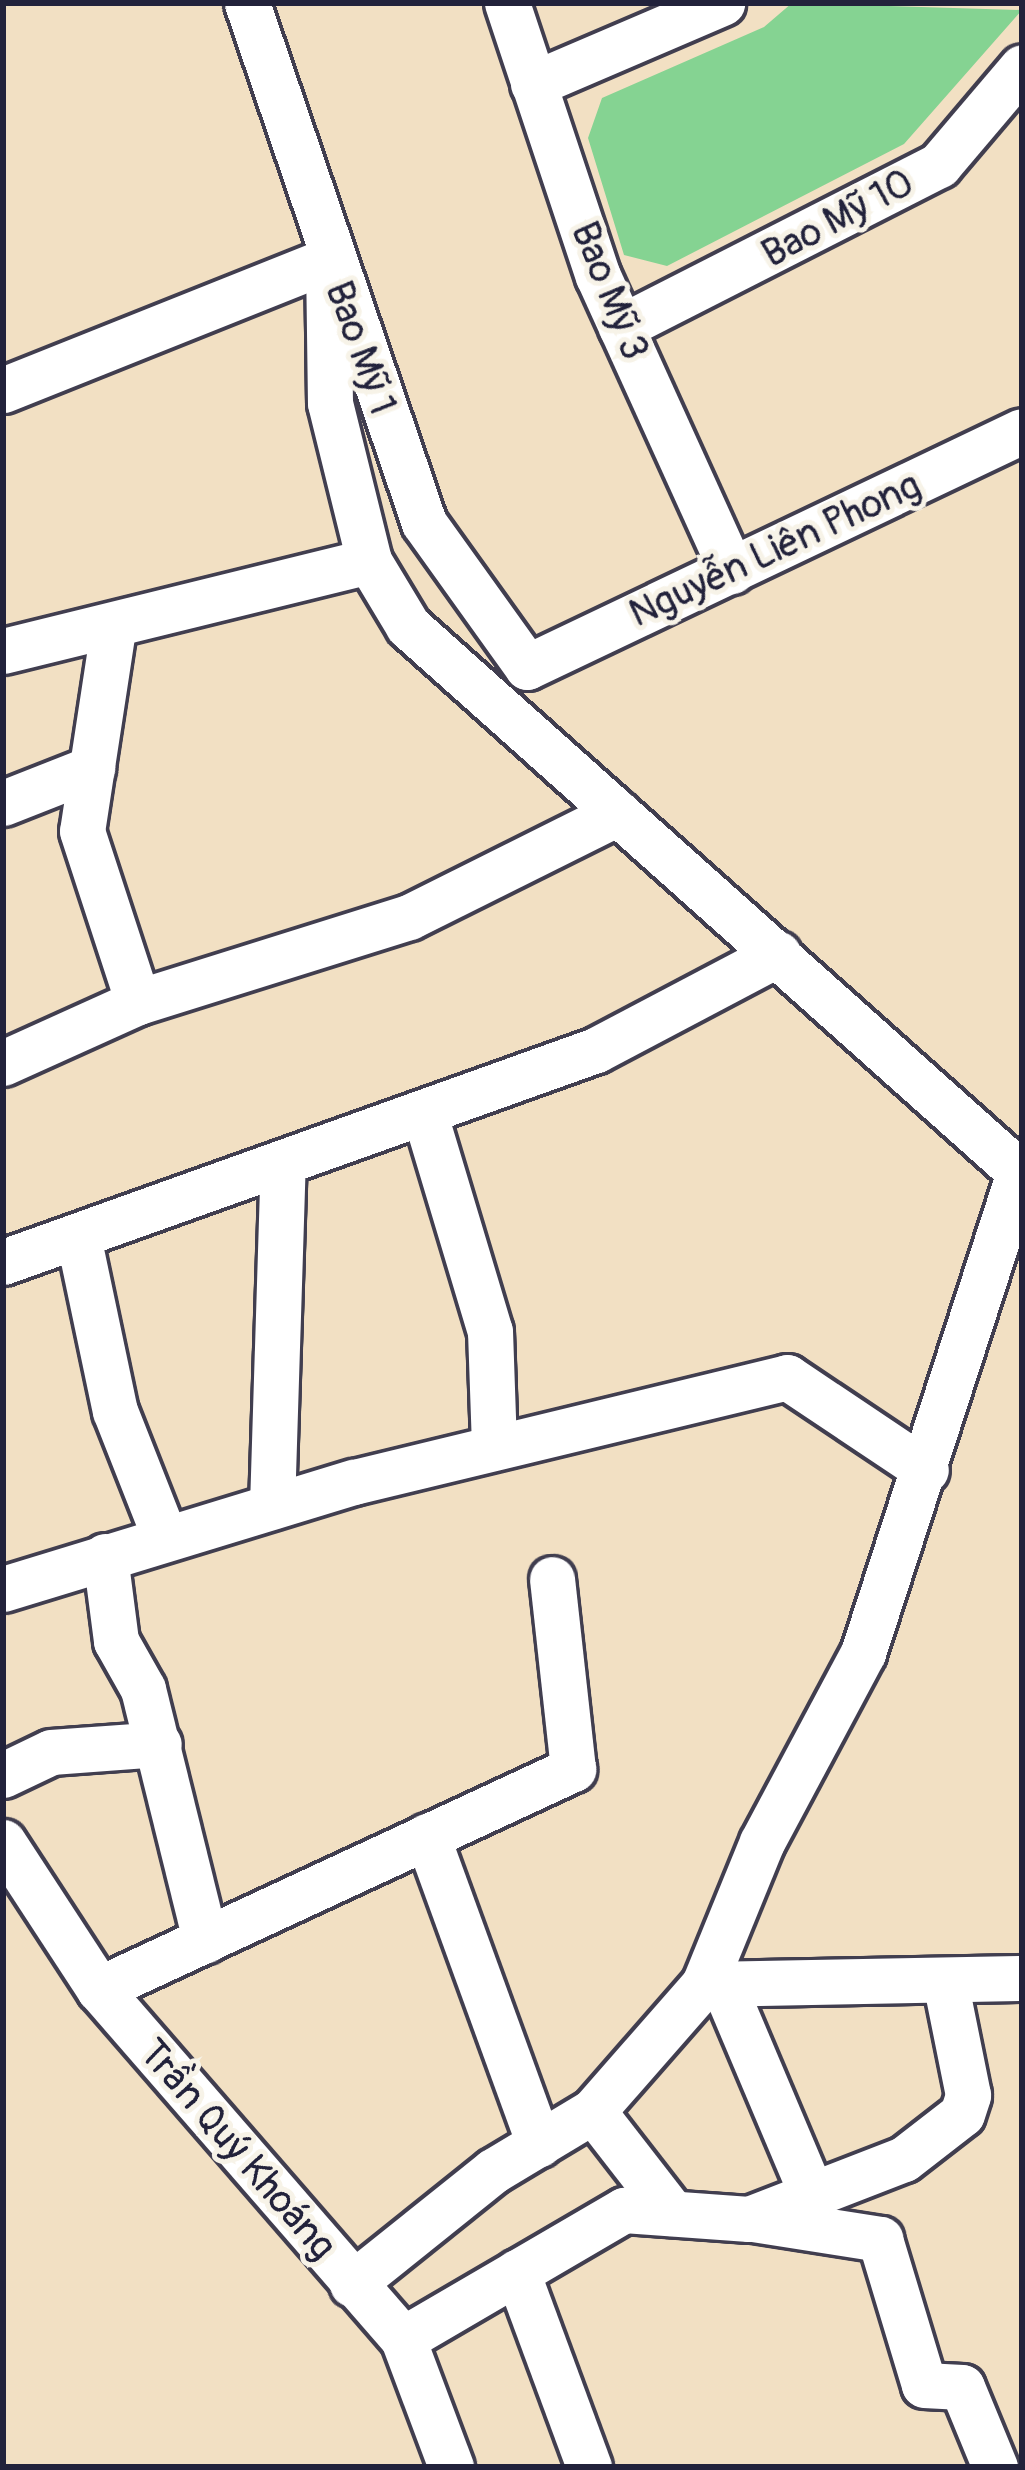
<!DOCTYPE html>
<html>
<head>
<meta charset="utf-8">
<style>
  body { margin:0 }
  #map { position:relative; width:1025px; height:2470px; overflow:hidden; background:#f2e0c3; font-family:Pangolin,sans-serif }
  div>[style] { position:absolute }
  .green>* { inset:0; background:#85d392 }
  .roads { filter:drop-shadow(3px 0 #413e4f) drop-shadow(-3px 0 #413e4f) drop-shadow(0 3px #413e4f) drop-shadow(0 -3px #413e4f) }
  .minor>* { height:45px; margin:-22.5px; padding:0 22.5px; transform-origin:22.5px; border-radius:22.5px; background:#fff }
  span { translate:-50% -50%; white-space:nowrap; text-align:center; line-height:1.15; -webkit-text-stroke:10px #f7f3e8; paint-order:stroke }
  .street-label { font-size:39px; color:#22223b }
  .frame { position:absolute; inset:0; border:6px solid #22223b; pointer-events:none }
</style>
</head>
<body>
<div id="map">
  <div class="green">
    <i style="clip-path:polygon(792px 3px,1022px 10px,904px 144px,667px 266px,624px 255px,588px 138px,602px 98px,764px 27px)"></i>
  </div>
  <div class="roads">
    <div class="minor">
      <i style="left:247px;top:3px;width:549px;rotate:71.2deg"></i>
      <i style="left:424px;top:523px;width:177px;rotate:54.4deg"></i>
      <i style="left:527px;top:667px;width:548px;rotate:-25.49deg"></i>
      <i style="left:507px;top:3px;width:288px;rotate:71.6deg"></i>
      <i style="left:598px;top:276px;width:324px;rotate:65.6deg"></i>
      <i style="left:533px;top:84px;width:206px;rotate:-23.2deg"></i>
      <i style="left:621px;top:327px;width:357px;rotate:-27deg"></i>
      <i style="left:939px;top:165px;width:128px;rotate:-49.7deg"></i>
      <i style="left:3px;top:390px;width:350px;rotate:-21.8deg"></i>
      <i style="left:328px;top:260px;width:143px;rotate:89.2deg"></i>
      <i style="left:330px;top:403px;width:163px;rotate:76.1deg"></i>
      <i style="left:369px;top:561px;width:76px;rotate:59deg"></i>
      <i style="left:408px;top:626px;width:815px;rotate:41.77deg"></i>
      <i style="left:113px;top:629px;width:204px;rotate:98.7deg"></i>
      <i style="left:82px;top:831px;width:180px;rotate:71.9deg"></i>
      <i style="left:3px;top:651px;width:377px;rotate:-13.8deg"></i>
      <i style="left:3px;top:803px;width:96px;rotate:-21.5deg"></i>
      <i style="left:3px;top:1063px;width:148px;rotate:-24.3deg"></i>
      <i style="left:138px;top:1002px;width:284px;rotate:-17.4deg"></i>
      <i style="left:409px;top:917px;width:233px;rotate:-26.5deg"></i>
      <i style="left:425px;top:1115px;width:226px;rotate:73.3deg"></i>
      <i style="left:490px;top:1331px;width:115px;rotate:88deg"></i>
      <i style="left:78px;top:1236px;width:179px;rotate:78.1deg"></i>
      <i style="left:115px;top:1411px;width:136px;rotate:68.5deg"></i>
      <i style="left:3px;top:1262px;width:630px;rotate:-19.67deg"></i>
      <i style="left:596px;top:1050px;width:206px;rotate:-27.8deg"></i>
      <i style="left:272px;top:1506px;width:342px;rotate:-88.2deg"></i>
      <i style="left:105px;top:1556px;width:86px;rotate:82.6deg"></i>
      <i style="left:116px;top:1641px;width:55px;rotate:60.6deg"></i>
      <i style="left:143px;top:1689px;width:259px;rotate:76.1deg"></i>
      <i style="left:3px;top:1589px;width:367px;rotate:-17deg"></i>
      <i style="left:354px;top:1482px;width:446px;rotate:-13.6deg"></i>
      <i style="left:787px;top:1377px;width:167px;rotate:33.8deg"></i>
      <i style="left:3px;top:1775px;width:53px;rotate:-25.6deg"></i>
      <i style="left:51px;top:1752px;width:108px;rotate:-4.2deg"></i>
      <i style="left:427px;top:1836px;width:328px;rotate:70deg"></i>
      <i style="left:3px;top:1842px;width:176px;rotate:56.9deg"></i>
      <i style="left:99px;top:1989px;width:464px;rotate:49deg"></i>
      <i style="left:403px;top:2339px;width:137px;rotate:69.4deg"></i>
      <i style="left:704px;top:1984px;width:318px;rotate:-1.1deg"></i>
      <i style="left:99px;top:1989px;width:523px;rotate:-24.9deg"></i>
      <i style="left:573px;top:1769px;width:191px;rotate:-96.3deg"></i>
      <i style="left:725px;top:1989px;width:224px;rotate:67.1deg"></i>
      <i style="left:593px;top:2111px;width:129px;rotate:52.2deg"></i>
      <i style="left:753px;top:2219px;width:129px;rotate:8.9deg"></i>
      <i style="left:880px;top:2239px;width:152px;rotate:73.2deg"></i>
      <i style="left:924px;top:2385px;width:38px;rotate:3deg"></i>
      <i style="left:962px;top:2387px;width:87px;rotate:67.6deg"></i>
      <i style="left:517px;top:2272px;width:208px;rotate:69.7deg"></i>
      <i style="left:352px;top:2284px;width:181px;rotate:-38.7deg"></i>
      <i style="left:493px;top:2171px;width:117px;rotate:-31deg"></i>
      <i style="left:593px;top:2111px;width:169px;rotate:-48.8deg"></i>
      <i style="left:704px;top:1984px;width:153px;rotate:-67.8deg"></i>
      <i style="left:762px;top:1842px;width:214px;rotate:-61.9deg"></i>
      <i style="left:863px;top:1653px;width:515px;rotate:-72.02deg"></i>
      <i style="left:403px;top:2339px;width:256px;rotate:-30.3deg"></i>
      <i style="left:624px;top:2210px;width:125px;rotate:4.1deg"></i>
      <i style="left:749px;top:2219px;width:166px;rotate:-21.2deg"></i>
      <i style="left:904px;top:2159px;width:73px;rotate:-37.8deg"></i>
      <i style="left:962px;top:2114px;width:20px;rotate:-72deg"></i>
      <i style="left:968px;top:2095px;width:116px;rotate:-101.4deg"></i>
    </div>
  </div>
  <div class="street-label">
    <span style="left:838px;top:219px;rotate:-28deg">Bao Mỹ 10</span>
    <span style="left:609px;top:291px;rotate:68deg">Bao Mỹ 3</span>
    <span style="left:360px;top:348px;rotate:70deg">Bao Mỹ 1</span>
    <span style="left:775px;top:550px;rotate:-25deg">Nguyễn Liên Phong</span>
    <span style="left:237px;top:2150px;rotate:49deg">Trần Quý Khoáng</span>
  </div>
  <div class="frame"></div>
</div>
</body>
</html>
